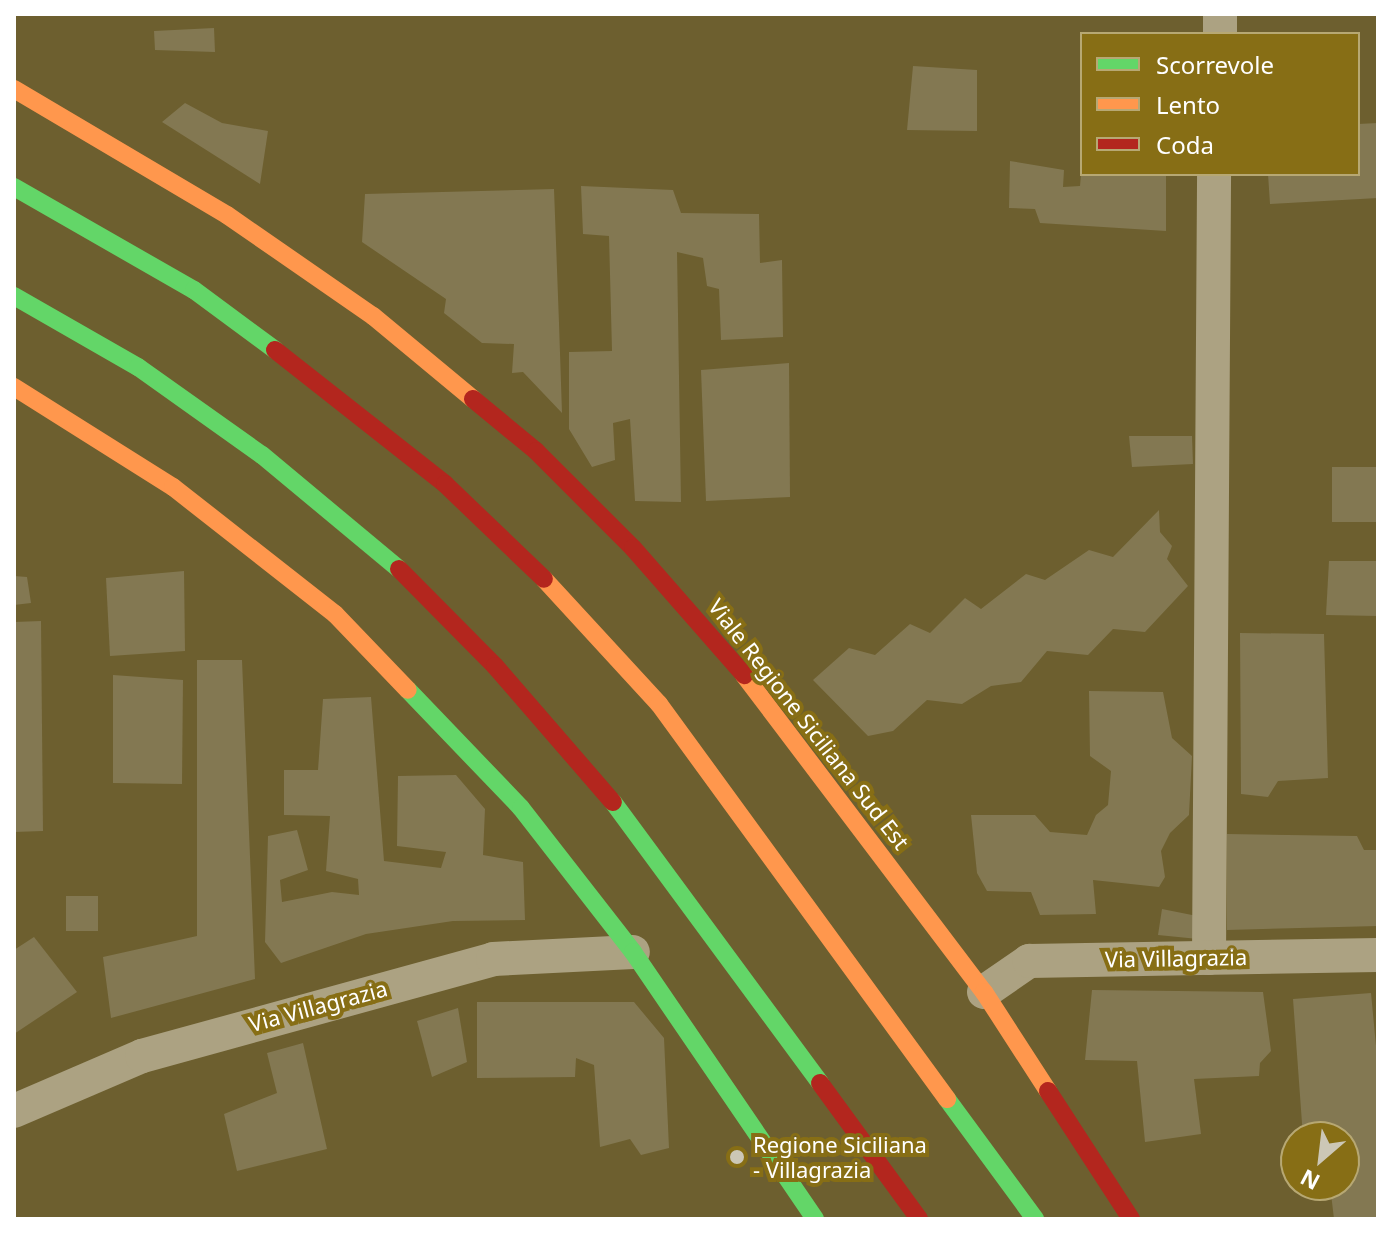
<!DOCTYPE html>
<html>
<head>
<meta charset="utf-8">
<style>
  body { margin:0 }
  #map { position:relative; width:1392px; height:1233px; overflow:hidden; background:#6d5f2f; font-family:"Noto Sans",sans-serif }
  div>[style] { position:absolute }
  .building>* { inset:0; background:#837852 }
  .street>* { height:34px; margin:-17px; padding:0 17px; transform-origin:17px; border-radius:17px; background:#aca282 }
  .fast>* { height:18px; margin:-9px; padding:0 9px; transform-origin:9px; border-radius:9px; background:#63d668 }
  .slow>* { height:18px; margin:-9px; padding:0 9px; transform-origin:9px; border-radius:9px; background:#ff974d }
  .jam>* { height:18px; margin:-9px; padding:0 9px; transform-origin:9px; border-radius:9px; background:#b3261e }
  .dots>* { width:22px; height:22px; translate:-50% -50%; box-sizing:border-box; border:4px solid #876e15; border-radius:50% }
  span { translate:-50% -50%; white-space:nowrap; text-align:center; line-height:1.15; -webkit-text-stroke:8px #876e15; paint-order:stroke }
  .street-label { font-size:22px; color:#fff }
  .poi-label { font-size:22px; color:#fff }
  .left { translate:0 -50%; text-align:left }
  .frame { position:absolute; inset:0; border:16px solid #fff; pointer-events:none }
  .legend { position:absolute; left:1080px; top:32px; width:280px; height:144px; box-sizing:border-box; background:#876e15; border:2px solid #b7a873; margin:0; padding:10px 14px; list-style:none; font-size:24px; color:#fff }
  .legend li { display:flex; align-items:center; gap:16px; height:40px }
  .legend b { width:40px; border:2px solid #b7a873 }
  .north { position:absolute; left:1280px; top:1121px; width:80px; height:80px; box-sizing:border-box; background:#876e15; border:2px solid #b7a873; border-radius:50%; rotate:208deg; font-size:22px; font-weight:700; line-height:32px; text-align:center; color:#fff }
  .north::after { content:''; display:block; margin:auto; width:28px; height:36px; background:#ccc7b6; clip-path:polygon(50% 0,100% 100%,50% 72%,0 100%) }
</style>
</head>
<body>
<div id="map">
  <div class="building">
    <i style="clip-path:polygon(214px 28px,215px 52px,155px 50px,154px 31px)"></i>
    <i style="clip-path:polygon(913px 66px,977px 70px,977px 131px,907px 130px)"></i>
    <i style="clip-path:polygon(185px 103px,222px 123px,268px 131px,260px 184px,162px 122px)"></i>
    <i style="clip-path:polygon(1378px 123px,1378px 198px,1270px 204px,1268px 174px,1358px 174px,1358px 124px)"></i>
    <i style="clip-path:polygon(1010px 161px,1064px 170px,1063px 187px,1080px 186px,1081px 174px,1166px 174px,1166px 231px,1040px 223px,1035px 209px,1009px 208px)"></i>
    <i style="clip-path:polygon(581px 186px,673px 190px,681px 213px,759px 214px,760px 263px,782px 260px,783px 337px,721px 340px,719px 289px,707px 286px,703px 258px,677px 252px,681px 502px,635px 501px,630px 419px,613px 423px,615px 460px,592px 467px,569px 429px,569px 352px,612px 351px,609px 236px,583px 234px)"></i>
    <i style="clip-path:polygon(554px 189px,559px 323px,562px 413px,523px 372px,512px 373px,514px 344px,482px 343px,444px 313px,446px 299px,362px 242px,365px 194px)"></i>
    <i style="clip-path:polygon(789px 363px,790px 497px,706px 501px,701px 370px)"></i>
    <i style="clip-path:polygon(1129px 436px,1192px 436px,1193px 464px,1132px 467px)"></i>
    <i style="clip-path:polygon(1332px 467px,1378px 467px,1378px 522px,1332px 522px)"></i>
    <i style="clip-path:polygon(1159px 510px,1160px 532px,1172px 546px,1167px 559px,1188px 586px,1145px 632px,1113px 629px,1088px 655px,1047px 651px,1021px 682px,991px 686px,962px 704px,927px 700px,893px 731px,868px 736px,813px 680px,849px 648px,875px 655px,910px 624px,930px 633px,965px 598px,981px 609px,1026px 574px,1045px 580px,1089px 550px,1113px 557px)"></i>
    <i style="clip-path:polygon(1329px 561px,1378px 561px,1378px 616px,1326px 615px)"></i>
    <i style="clip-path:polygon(184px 571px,185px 651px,110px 656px,106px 578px)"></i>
    <i style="clip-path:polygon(14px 576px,27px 577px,31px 603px,14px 605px)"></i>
    <i style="clip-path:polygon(41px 621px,43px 831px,14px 832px,14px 622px)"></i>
    <i style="clip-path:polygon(1240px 633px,1324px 634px,1328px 778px,1278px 781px,1268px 797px,1241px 794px)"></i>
    <i style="clip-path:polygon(197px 660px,242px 660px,255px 979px,111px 1018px,103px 957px,197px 936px)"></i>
    <i style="clip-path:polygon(113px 675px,183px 680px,182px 784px,113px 783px)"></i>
    <i style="clip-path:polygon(1089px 691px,1163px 692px,1172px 738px,1192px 756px,1189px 815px,1170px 833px,1161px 851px,1165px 877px,1159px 887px,1093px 880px,1096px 914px,1040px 915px,1031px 892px,987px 891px,977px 873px,971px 815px,1035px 815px,1050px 832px,1087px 835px,1096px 815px,1108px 805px,1111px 771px,1090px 756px)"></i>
    <i style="clip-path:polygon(371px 697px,384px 861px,441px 868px,446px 852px,397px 846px,398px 776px,456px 775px,485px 809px,483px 855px,523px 862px,525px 920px,453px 921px,366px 934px,281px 963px,265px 942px,268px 836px,297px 830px,308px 870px,280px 880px,282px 902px,332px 892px,359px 895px,358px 879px,326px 871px,330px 816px,284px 815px,284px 770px,318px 770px,323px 699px)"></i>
    <i style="clip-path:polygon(1227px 834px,1357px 836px,1364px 850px,1378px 850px,1378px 926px,1227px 930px)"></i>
    <i style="clip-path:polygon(66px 896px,98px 896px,98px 931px,66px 931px)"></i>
    <i style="clip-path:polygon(1162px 909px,1202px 917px,1198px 939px,1158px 935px)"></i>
    <i style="clip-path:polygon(34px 937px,77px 992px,14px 1034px,14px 950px)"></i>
    <i style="clip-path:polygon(1092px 990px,1263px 992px,1271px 1051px,1260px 1063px,1259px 1076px,1194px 1079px,1201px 1134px,1145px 1142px,1137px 1061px,1085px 1060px)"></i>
    <i style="clip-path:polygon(1371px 993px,1378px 1067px,1378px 1219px,1334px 1219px,1330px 1185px,1344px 1185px,1344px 1137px,1303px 1137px,1293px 999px)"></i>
    <i style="clip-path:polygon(477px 1002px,634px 1002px,664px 1038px,669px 1148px,641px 1155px,630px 1139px,600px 1147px,594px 1065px,576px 1058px,575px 1077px,477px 1078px)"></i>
    <i style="clip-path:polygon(458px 1008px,467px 1062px,432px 1077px,417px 1021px)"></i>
    <i style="clip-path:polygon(303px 1043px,327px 1149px,237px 1171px,224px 1114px,277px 1093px,267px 1053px)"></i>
  </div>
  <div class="street">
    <i style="left:1220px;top:34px;width:20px;rotate:-90deg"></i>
    <i style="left:1209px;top:958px;width:784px;rotate:-89.63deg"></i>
    <i style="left:984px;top:992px;width:55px;rotate:-34.6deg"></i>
    <i style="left:1029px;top:961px;width:349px;rotate:-1deg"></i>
    <i style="left:14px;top:1111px;width:139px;rotate:-23.3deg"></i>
    <i style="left:142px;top:1056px;width:364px;rotate:-15.4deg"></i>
    <i style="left:493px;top:959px;width:140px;rotate:-2.9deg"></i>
  </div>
  <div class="fast">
    <i style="left:14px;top:187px;width:207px;rotate:29.8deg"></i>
    <i style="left:194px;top:290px;width:101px;rotate:36.5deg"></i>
    <i style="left:14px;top:296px;width:143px;rotate:29.8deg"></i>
    <i style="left:138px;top:367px;width:152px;rotate:35.4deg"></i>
    <i style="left:262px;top:455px;width:178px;rotate:39.8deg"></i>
    <i style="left:408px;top:690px;width:163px;rotate:46.2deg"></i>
    <i style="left:521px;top:808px;width:182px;rotate:52.1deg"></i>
    <i style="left:633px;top:952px;width:323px;rotate:55.7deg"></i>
    <i style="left:613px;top:802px;width:349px;rotate:53.6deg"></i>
    <i style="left:947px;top:1099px;width:149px;rotate:53.7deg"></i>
  </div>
  <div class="slow">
    <i style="left:14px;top:89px;width:247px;rotate:30.6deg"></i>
    <i style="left:227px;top:215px;width:178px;rotate:34.7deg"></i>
    <i style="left:373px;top:316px;width:130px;rotate:39.7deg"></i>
    <i style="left:14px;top:387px;width:188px;rotate:32.2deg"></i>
    <i style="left:173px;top:487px;width:206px;rotate:38.1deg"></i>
    <i style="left:335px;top:614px;width:105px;rotate:46.2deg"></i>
    <i style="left:544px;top:579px;width:170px;rotate:47.4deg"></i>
    <i style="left:659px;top:704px;width:489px;rotate:53.9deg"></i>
    <i style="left:744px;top:675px;width:398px;rotate:52.9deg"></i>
    <i style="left:984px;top:992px;width:118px;rotate:57.1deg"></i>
  </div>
  <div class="jam">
    <i style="left:275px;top:350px;width:216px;rotate:38.2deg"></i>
    <i style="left:445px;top:484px;width:137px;rotate:43.8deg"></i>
    <i style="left:473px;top:399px;width:82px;rotate:39.5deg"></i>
    <i style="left:536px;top:451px;width:137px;rotate:45deg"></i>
    <i style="left:633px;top:548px;width:169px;rotate:48.8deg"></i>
    <i style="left:399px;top:569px;width:136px;rotate:45.3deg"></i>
    <i style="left:495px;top:666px;width:180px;rotate:49.1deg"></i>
    <i style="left:820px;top:1083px;width:168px;rotate:53.9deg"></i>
    <i style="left:1048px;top:1091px;width:153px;rotate:57deg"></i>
  </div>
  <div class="dots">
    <i style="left:737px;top:1157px;background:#ccc7b6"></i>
  </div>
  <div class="street-label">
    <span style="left:809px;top:724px;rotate:52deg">Viale Regione Siciliana Sud Est</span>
    <span style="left:1176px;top:958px;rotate:-1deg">Via Villagrazia</span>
    <span style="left:318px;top:1006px;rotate:-15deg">Via Villagrazia</span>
  </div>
  <div class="poi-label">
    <span class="left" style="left:753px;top:1157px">Regione Siciliana<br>- Villagrazia</span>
  </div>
  <div class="frame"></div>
  <ul class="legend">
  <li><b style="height:10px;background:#63d668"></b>Scorrevole</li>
  <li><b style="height:10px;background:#ff974d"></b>Lento</li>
  <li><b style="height:10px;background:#b3261e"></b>Coda</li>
  </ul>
  <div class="north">N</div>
</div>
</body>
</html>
